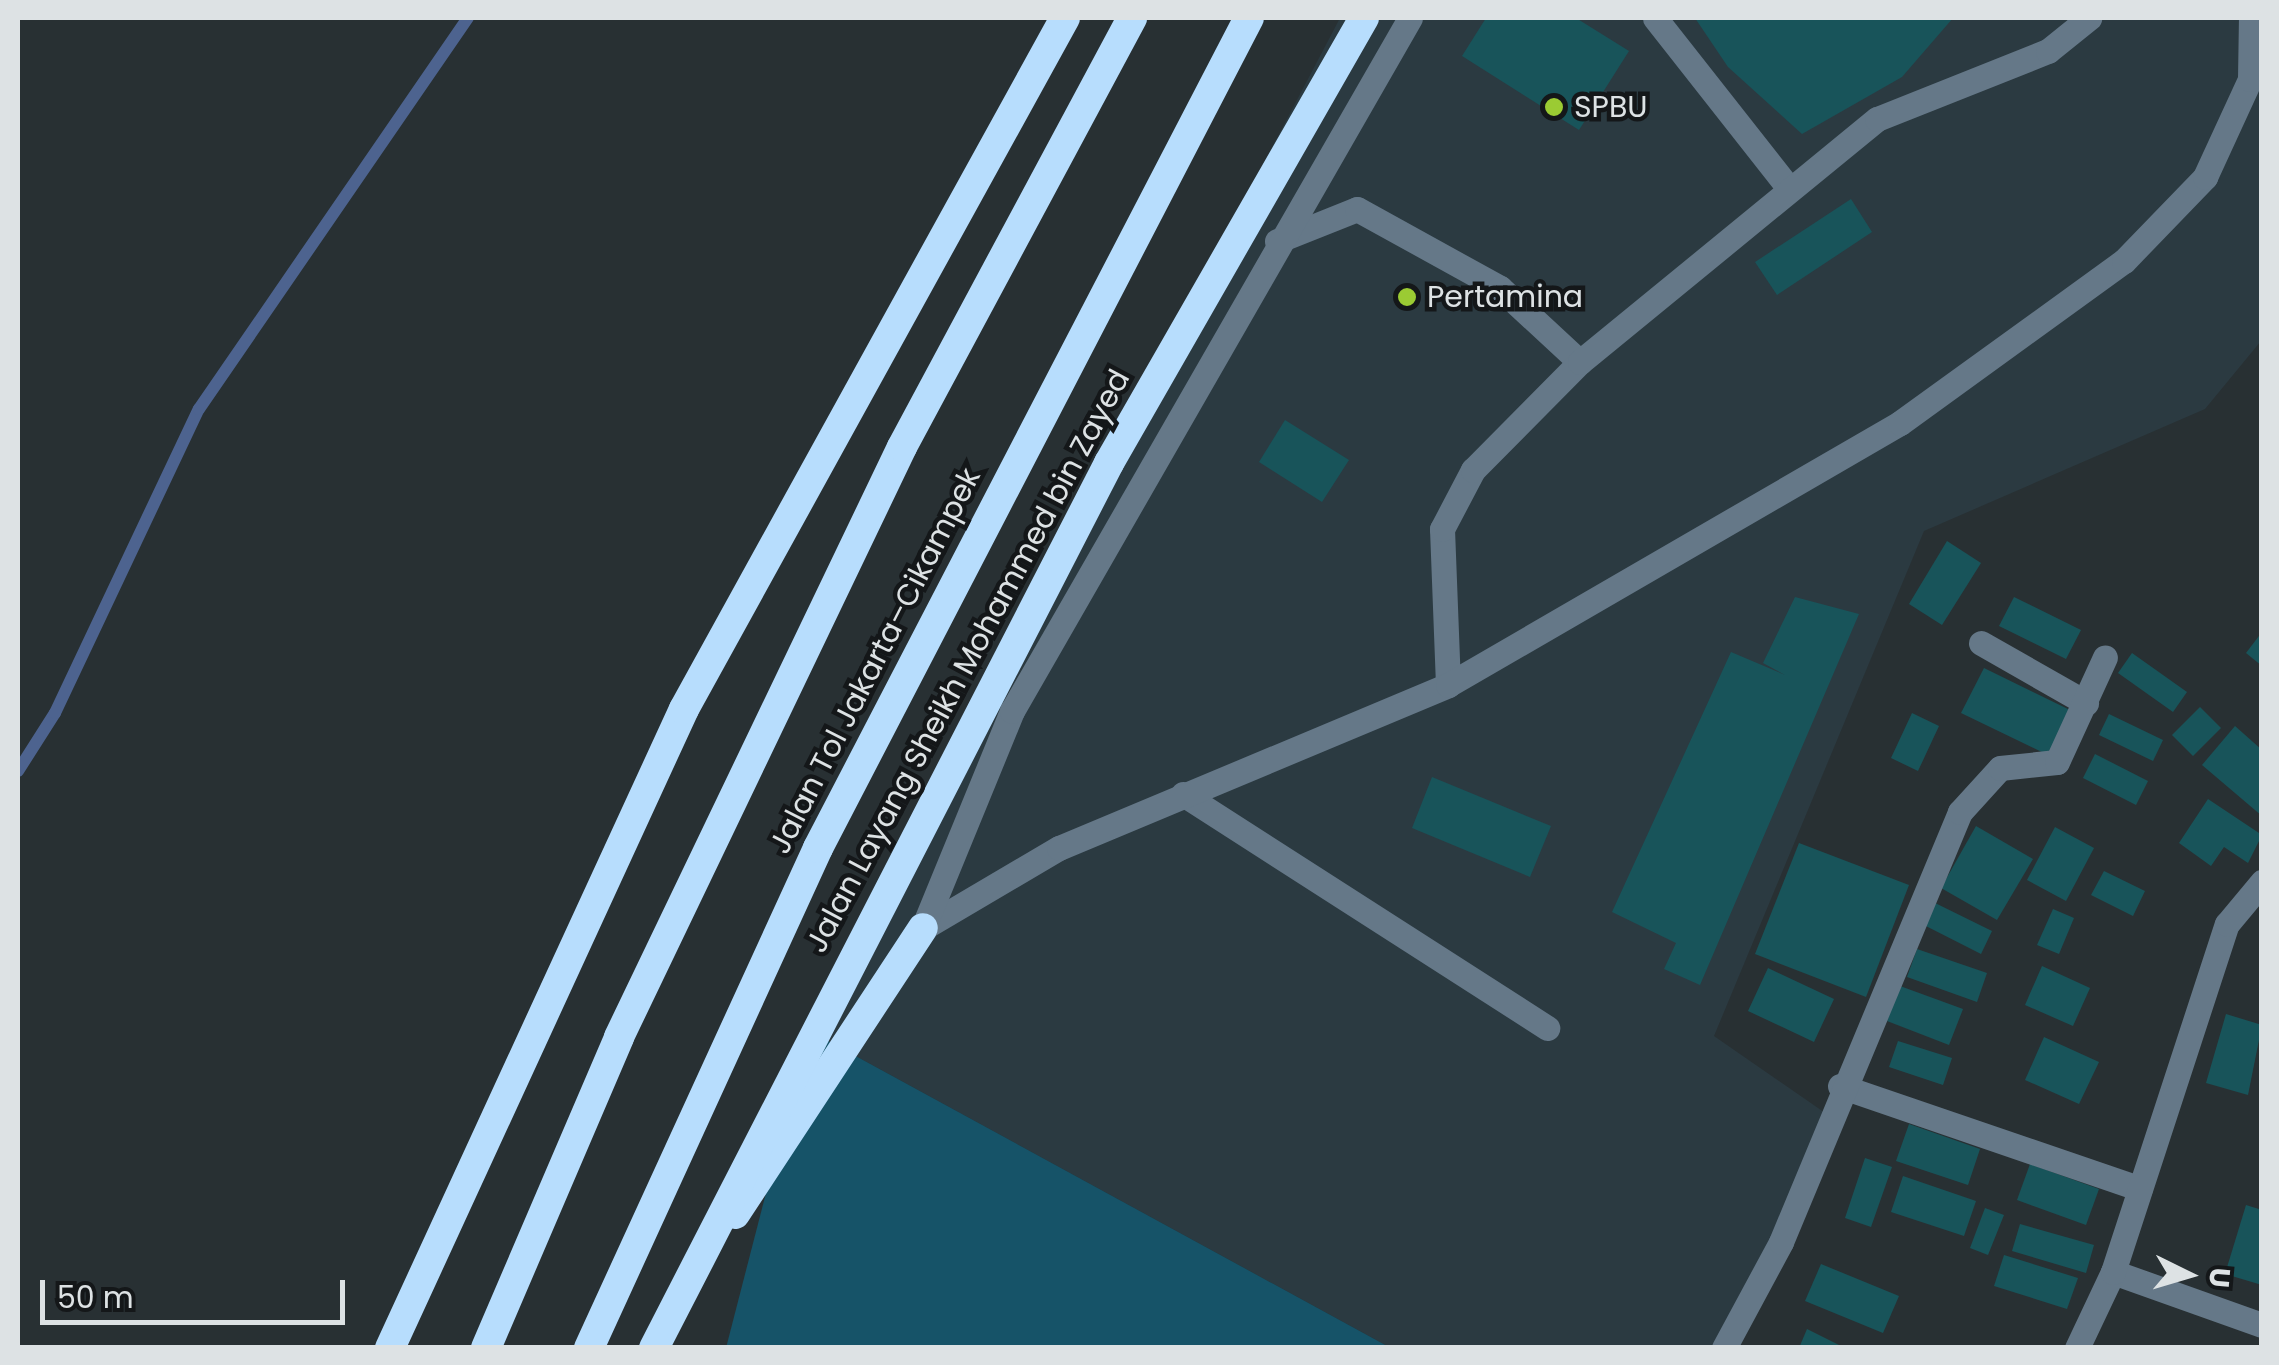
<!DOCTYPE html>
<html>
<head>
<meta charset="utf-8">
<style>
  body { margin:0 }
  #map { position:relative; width:2279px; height:1365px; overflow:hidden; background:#283033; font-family:Poppins,sans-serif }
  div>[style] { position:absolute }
  .built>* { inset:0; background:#2b3a41 }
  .green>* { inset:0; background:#165368 }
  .stream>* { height:12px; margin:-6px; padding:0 6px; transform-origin:6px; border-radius:6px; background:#4d638f }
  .building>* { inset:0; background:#18545a }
  .minor>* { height:25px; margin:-12.5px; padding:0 12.5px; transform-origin:12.5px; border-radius:12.5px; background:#657888 }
  .highway>* { height:30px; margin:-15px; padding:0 15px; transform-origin:15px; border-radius:15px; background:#b7ddfd }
  .highway-bridge>* { height:30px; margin:-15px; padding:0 15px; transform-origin:15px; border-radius:15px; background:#b7ddfd }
  .dots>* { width:28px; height:28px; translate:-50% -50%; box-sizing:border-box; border:5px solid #141719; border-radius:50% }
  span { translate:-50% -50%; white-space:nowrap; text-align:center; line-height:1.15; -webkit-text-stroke:9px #141719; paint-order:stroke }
  .poi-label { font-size:30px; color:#dde2e4 }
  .left { translate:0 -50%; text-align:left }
  .street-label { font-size:30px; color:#dde2e4 }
  .frame { position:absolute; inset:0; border:20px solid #dde2e4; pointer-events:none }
  .north { position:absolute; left:2139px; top:1225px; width:100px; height:100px; -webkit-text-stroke:8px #141719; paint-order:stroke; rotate:95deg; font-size:28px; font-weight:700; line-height:40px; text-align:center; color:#dde2e4 }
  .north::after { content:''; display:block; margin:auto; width:35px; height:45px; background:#dde2e4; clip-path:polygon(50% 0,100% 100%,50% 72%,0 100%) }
  .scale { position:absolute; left:40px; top:1280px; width:305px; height:45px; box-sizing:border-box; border:5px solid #dde2e4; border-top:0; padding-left:12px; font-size:30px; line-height:35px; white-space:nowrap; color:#dde2e4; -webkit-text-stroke:8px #141719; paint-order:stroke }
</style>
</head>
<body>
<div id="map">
  <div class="built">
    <i style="clip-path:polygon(1340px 18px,2261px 18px,2261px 341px,2205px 409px,1924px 531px,1714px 1036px,1831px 1117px,1721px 1347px,1389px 1347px,808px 1030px)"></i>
  </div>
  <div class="green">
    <i style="clip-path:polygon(808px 1030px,1389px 1347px,726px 1348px)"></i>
  </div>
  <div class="stream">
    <i style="left:18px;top:771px;width:69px;rotate:-57.5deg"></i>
    <i style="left:55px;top:713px;width:336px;rotate:-64.7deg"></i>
    <i style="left:199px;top:409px;width:475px;rotate:-55.5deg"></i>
  </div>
  <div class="building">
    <i style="clip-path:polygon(1486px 18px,1576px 18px,1629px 51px,1579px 130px,1462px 56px)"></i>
    <i style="clip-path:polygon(1695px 18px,1953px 18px,1902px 77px,1802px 134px,1728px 67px)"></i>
    <i style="clip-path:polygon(1851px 199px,1872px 232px,1777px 295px,1755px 262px)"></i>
    <i style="clip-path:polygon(1285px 420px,1349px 460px,1322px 502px,1259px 462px)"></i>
    <i style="clip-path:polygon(1947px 541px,1981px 563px,1942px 625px,1909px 604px)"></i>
    <i style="clip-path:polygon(1795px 597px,1859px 614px,1700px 985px,1664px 969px,1676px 943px,1612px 912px,1731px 652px,1785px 675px,1763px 663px)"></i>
    <i style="clip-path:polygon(2014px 597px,2081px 630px,2066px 659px,1999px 626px)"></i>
    <i style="clip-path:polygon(2262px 632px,2262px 666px,2246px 653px)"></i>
    <i style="clip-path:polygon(2132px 653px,2187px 692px,2173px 712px,2118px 673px)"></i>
    <i style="clip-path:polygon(1984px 668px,2072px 711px,2050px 756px,1961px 713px)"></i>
    <i style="clip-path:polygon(2200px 707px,2221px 728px,2193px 756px,2172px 735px)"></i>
    <i style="clip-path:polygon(1912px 713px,1939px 726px,1918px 771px,1891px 758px)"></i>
    <i style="clip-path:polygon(2109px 714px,2163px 740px,2153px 761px,2099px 735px)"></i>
    <i style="clip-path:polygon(2235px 726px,2262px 750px,2262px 816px,2202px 765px)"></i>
    <i style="clip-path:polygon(2095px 754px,2148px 781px,2136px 805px,2083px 778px)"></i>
    <i style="clip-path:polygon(1432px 777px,1551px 826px,1530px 877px,1412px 828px)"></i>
    <i style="clip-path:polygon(2208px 799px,2262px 835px,2248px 863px,2224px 847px,2211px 866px,2179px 843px)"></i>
    <i style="clip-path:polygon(1976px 826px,2033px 859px,1997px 920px,1941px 888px)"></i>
    <i style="clip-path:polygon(2055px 827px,2094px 848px,2066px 901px,2027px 880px)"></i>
    <i style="clip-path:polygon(1799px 843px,1909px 885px,1866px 997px,1755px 954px)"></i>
    <i style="clip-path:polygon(2104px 871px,2145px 891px,2133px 916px,2091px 895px)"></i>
    <i style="clip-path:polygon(1929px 900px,1992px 931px,1981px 954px,1918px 922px)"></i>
    <i style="clip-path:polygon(2053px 909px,2074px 918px,2059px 954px,2037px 945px)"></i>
    <i style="clip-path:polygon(1917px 949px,1987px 973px,1977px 1002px,1907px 977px)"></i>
    <i style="clip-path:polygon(2042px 966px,2090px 988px,2073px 1026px,2025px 1005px)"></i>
    <i style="clip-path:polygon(1768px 968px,1834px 999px,1814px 1042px,1748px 1011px)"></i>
    <i style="clip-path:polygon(1900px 986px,1963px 1009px,1949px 1045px,1887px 1021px)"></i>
    <i style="clip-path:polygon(2226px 1014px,2262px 1025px,2248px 1095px,2206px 1083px)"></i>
    <i style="clip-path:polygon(2044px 1037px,2099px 1062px,2079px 1104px,2025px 1080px)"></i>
    <i style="clip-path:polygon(1898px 1041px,1952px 1058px,1943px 1085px,1889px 1067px)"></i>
    <i style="clip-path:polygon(1909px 1124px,1980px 1149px,1968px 1185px,1896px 1161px)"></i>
    <i style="clip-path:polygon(1865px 1158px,1892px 1167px,1871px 1227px,1845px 1218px)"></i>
    <i style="clip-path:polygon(2030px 1164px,2099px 1189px,2086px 1225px,2017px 1200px)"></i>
    <i style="clip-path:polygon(1903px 1176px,1976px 1201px,1964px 1236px,1891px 1212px)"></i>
    <i style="clip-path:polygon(2246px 1205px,2262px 1210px,2262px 1285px,2225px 1274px)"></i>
    <i style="clip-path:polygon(1985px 1208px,2004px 1215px,1988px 1255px,1970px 1248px)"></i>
    <i style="clip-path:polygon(2020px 1224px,2094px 1245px,2086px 1273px,2012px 1251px)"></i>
    <i style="clip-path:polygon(2004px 1255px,2078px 1278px,2067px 1309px,1994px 1286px)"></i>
    <i style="clip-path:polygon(1821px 1264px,1899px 1296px,1883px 1333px,1805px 1301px)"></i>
    <i style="clip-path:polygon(1807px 1329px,1845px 1348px,1799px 1348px)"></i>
  </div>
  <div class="minor">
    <i style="left:1655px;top:18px;width:215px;rotate:51.8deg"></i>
    <i style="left:1277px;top:241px;width:86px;rotate:-21.8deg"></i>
    <i style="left:1357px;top:209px;width:163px;rotate:28.9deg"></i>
    <i style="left:1500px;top:288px;width:109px;rotate:42.8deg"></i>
    <i style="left:1981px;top:643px;width:121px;rotate:29.7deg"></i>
    <i style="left:1448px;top:685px;width:156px;rotate:-92.2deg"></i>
    <i style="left:1442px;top:529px;width:67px;rotate:-62.3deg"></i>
    <i style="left:1473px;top:470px;width:152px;rotate:-45.3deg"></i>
    <i style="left:1580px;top:362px;width:384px;rotate:-39.3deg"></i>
    <i style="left:1877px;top:119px;width:184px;rotate:-21.7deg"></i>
    <i style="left:2048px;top:51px;width:53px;rotate:-38.8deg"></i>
    <i style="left:1183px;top:794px;width:433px;rotate:32.7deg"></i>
    <i style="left:923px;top:928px;width:158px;rotate:-30.5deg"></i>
    <i style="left:1059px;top:848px;width:422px;rotate:-22.7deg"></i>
    <i style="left:1448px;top:685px;width:522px;rotate:-30.1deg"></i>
    <i style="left:1900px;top:423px;width:276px;rotate:-35.9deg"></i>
    <i style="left:2124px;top:261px;width:117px;rotate:-46deg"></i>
    <i style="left:2205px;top:177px;width:108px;rotate:-65.3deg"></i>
    <i style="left:2250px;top:79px;width:61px;rotate:-89.1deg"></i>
    <i style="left:923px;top:928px;width:235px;rotate:-67.7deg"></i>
    <i style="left:1012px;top:711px;width:799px;rotate:-60.13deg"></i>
    <i style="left:1840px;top:1086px;width:317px;rotate:18.9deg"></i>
    <i style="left:2113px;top:1272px;width:158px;rotate:19.6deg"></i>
    <i style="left:1724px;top:1348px;width:120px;rotate:-61.7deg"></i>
    <i style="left:1781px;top:1242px;width:466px;rotate:-67.4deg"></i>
    <i style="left:1960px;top:812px;width:59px;rotate:-47.7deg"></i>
    <i style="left:2000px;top:768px;width:57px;rotate:-6deg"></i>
    <i style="left:2057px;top:762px;width:115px;rotate:-65.4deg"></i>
    <i style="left:2077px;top:1348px;width:84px;rotate:-64.7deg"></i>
    <i style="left:2113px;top:1272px;width:366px;rotate:-71.9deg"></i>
    <i style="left:2227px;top:924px;width:55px;rotate:-50.2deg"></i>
  </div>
  <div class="highway">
    <i style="left:735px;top:1214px;width:342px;rotate:-56.7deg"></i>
    <i style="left:390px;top:1348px;width:703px;rotate:-65.29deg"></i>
    <i style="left:684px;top:709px;width:789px;rotate:-61.13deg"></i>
    <i style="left:486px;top:1348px;width:338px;rotate:-66.8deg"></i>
    <i style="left:619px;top:1037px;width:654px;rotate:-64.37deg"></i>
    <i style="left:902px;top:447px;width:487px;rotate:-61.8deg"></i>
    <i style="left:589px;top:1348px;width:550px;rotate:-65.39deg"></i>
    <i style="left:818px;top:848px;width:935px;rotate:-62.56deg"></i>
  </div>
  <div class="highway-bridge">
    <i style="left:654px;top:1348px;width:995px;rotate:-62.79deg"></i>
    <i style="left:1109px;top:463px;width:513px;rotate:-60.19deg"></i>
  </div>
  <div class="dots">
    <i style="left:1554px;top:107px;background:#9bcb33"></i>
    <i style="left:1407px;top:297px;background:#9bcb33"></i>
  </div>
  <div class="poi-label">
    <span class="left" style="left:1574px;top:107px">SPBU</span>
    <span class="left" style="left:1427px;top:297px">Pertamina</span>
  </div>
  <div class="street-label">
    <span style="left:875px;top:661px;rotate:-63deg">Jalan Tol Jakarta–Cikampek</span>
    <span style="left:968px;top:661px;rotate:-62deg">Jalan Layang Sheikh Mohammed bin Zayed</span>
  </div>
  <div class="frame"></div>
  <div class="north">U</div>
  <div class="scale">50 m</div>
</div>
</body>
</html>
